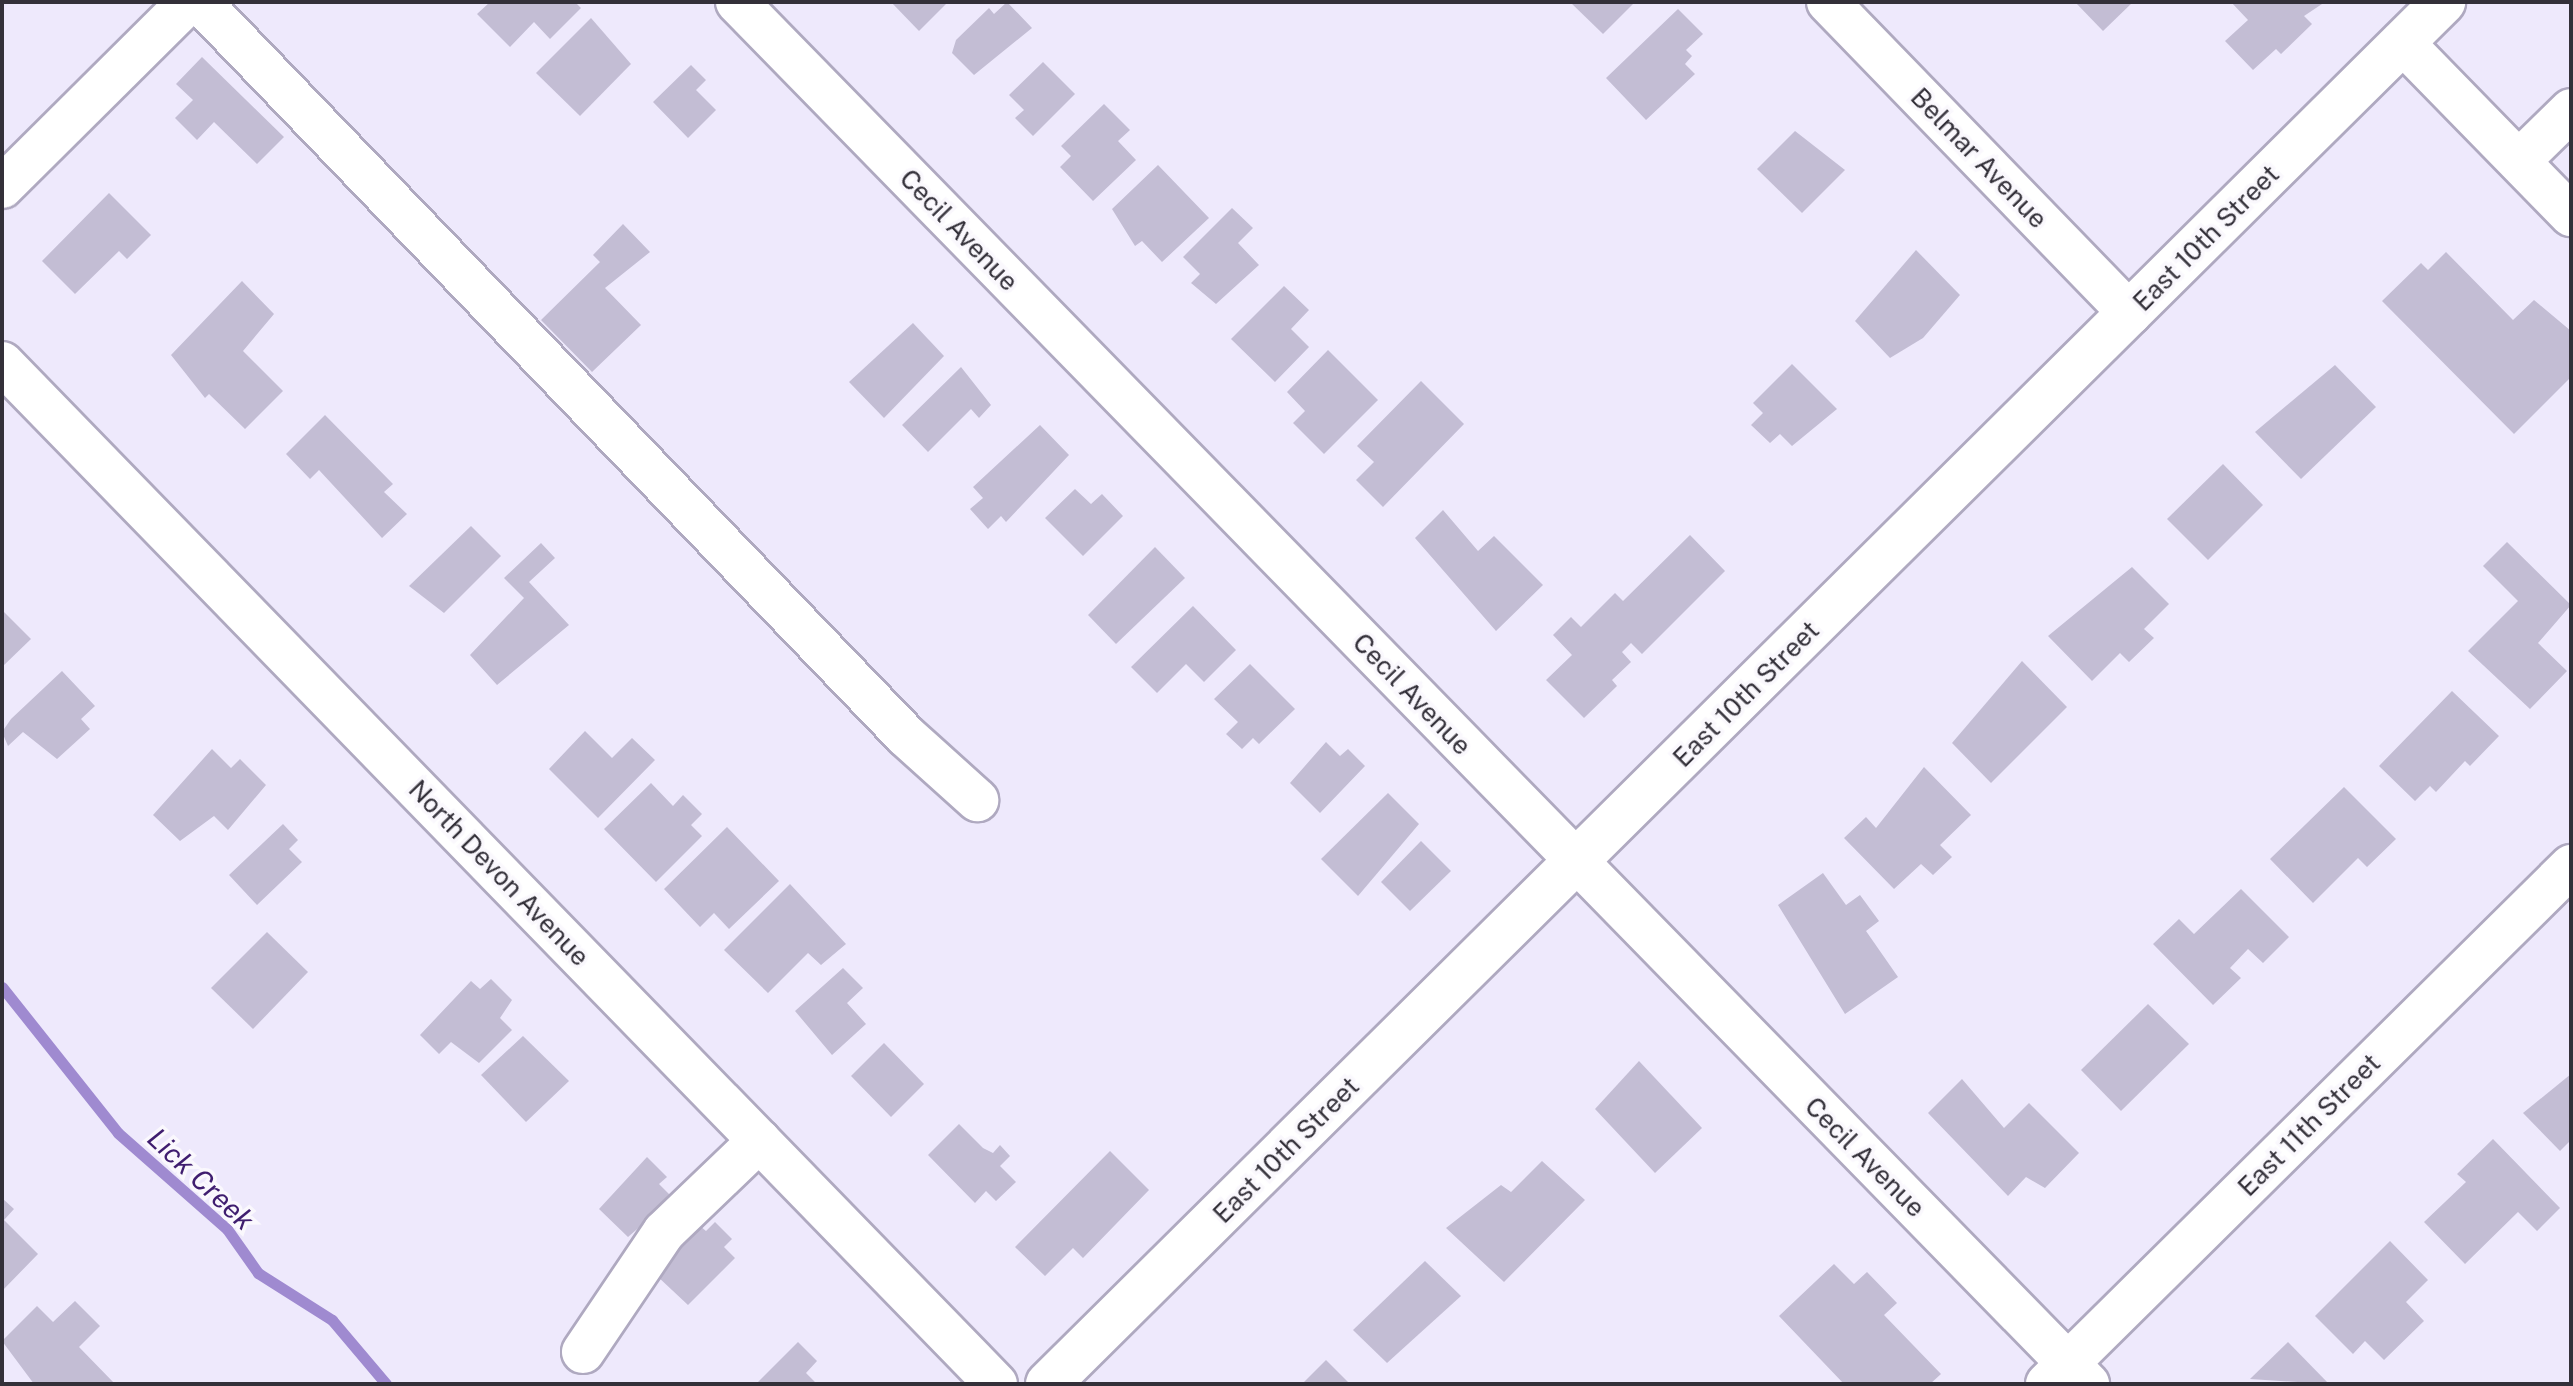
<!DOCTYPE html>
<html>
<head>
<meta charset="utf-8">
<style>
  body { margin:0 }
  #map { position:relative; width:2573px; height:1386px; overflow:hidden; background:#eee9fc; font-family:"Public Sans",sans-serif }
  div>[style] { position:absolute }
  .stream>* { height:11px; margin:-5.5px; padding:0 5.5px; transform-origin:5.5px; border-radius:5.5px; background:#9f8ad0 }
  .building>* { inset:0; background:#c3bdd4 }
  .roads { filter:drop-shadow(2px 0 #afa9c0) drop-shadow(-2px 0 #afa9c0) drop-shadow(0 2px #afa9c0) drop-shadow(0 -2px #afa9c0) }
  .minor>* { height:42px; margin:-21px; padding:0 21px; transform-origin:21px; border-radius:21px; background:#fff }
  .major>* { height:44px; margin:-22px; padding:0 22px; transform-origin:22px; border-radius:22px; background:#fff }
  span { translate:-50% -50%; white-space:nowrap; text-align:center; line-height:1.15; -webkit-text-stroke:7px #faf8fd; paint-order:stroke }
  .street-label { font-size:26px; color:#333039 }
  .water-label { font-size:28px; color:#3f1d6f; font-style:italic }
  .frame { position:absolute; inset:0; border:4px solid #333039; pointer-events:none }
</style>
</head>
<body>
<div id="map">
  <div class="stream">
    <i style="left:2px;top:987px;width:186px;rotate:51.5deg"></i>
    <i style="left:118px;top:1133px;width:145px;rotate:41.4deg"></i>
    <i style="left:227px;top:1229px;width:54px;rotate:54.8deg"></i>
    <i style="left:258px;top:1273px;width:88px;rotate:32.4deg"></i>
    <i style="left:332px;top:1320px;width:84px;rotate:49.8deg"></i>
  </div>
  <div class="building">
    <i style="clip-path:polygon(490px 2px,575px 2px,581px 8px,550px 39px,534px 22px,510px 47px,477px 14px)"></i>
    <i style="clip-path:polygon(891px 2px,948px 2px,919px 31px)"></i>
    <i style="clip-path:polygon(1007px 2px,1032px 28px,974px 75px,952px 53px,956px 40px,989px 8px,994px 14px)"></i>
    <i style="clip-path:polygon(1570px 2px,1635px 2px,1603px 34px)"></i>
    <i style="clip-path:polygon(2075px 2px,2133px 2px,2103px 31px)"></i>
    <i style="clip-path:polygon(2231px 2px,2325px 2px,2304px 16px,2312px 24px,2281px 54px,2276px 49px,2253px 70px,2225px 41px,2248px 20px)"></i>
    <i style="clip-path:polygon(1678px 9px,1703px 34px,1686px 50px,1692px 56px,1685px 64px,1695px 74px,1646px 120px,1606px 78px)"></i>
    <i style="clip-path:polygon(591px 18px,631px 64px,580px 116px,536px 73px)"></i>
    <i style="clip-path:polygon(202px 57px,284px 137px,257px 164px,214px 122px,197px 140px,175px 118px,193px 100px,176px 84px)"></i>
    <i style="clip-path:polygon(1043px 62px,1075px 94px,1033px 136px,1015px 118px,1024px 110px,1009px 95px)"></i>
    <i style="clip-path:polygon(691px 65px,706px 80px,696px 90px,716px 110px,688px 138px,653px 102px)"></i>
    <i style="clip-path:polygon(1104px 104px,1130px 130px,1118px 141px,1136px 160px,1093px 201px,1060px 167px,1071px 156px,1061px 146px)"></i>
    <i style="clip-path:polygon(1795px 131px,1845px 170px,1802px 213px,1757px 169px)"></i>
    <i style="clip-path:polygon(1158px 165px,1209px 218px,1162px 262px,1142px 241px,1135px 246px,1112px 209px)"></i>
    <i style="clip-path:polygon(109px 193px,151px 235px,127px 259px,119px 251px,75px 294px,42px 261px)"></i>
    <i style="clip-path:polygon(1232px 208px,1253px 228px,1238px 243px,1259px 265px,1216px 304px,1191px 283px,1200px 274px,1183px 257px)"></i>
    <i style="clip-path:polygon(623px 224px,650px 252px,605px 288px,641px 325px,592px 372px,541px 320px,600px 262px,593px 255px)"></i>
    <i style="clip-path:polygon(1916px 250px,1960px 295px,1923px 338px,1890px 358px,1855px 321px)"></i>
    <i style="clip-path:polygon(2446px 252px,2513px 320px,2534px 300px,2571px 331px,2571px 377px,2514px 434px,2382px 301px,2421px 263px,2428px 270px)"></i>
    <i style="clip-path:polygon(242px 281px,274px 314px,243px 351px,283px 391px,245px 429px,209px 394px,205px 398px,171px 355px)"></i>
    <i style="clip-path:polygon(1284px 286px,1309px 310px,1291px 329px,1309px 347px,1275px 382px,1231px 339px)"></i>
    <i style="clip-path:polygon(913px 323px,944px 356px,884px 418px,849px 382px)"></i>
    <i style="clip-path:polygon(1328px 350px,1378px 400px,1324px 454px,1293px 423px,1305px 411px,1287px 392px)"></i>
    <i style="clip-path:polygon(1792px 364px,1837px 409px,1792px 446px,1780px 434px,1770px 443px,1751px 425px,1763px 413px,1753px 403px)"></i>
    <i style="clip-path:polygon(2335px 365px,2376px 407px,2301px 479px,2255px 432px)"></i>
    <i style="clip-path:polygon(961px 367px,991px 405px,979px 418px,971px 409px,928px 452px,902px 425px)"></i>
    <i style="clip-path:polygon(1421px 381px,1464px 424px,1383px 507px,1356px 480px,1374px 462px,1357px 446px)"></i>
    <i style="clip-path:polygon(325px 415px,393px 484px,384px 492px,407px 514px,382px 538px,319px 470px,310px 479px,286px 454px)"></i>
    <i style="clip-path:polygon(1040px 425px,1069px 455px,1006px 522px,1001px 516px,988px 529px,970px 509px,983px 498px,973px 487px)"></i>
    <i style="clip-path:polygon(2223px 464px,2263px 505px,2208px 560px,2167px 519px)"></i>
    <i style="clip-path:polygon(1075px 489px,1091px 504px,1102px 494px,1123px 516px,1083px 556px,1045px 518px)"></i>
    <i style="clip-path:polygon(1443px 510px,1478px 551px,1494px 536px,1543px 585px,1496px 631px,1415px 538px)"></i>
    <i style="clip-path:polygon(471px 526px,501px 556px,444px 613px,409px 586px)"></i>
    <i style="clip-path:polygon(1690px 535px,1725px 571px,1642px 654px,1631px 643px,1622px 652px,1631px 662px,1612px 680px,1617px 686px,1584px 718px,1546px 680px,1572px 655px,1553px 635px,1571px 617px,1581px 627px,1615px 593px,1623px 601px)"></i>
    <i style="clip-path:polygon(2507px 542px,2571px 605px,2538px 643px,2567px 671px,2530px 709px,2468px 651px,2518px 601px,2483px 566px)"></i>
    <i style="clip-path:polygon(541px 543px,555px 558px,529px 582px,569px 625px,497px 685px,470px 655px,524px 598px,504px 578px)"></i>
    <i style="clip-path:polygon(1155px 547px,1185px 578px,1116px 644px,1088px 615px)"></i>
    <i style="clip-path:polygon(2132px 567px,2169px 604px,2144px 629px,2154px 638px,2129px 662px,2120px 653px,2092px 681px,2048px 636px)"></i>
    <i style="clip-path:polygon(1193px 606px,1236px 650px,1204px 682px,1186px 664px,1157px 693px,1131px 667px)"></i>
    <i style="clip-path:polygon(2px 610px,31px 639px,2px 667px)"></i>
    <i style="clip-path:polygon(2022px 661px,2067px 707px,1991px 783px,1952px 743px)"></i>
    <i style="clip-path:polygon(1250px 664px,1295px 709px,1259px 744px,1253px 738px,1242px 749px,1226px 734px,1238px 722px,1214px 699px)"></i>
    <i style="clip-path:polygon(62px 671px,95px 706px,81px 719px,90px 729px,57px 759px,23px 732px,8px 746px,2px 732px,11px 719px)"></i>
    <i style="clip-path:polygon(2452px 691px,2499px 736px,2470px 766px,2465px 761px,2436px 792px,2430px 786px,2415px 801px,2379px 766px)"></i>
    <i style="clip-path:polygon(585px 731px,612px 758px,632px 738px,655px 760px,598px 818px,549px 769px)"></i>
    <i style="clip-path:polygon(1326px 742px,1340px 756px,1348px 749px,1365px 766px,1320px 813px,1290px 783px)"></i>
    <i style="clip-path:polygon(212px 749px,231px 768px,240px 759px,266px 785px,228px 830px,214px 816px,180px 841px,153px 815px)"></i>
    <i style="clip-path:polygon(1924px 767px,1971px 815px,1940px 845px,1952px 857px,1933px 875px,1921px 864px,1894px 889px,1844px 838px,1866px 817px,1876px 828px)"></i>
    <i style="clip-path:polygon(651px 783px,673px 806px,683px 795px,702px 814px,691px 825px,702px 836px,656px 882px,604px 829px)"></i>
    <i style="clip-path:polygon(2344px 787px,2396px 839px,2367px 867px,2358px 858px,2313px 903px,2270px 859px)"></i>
    <i style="clip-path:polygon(1388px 793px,1419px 824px,1358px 896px,1321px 859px)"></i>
    <i style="clip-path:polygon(283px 824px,298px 840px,289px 849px,302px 862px,257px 905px,229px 875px)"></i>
    <i style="clip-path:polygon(727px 827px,779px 881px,729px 929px,714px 913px,700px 927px,664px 889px)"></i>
    <i style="clip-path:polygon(1421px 841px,1451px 871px,1410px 911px,1381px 882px)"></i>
    <i style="clip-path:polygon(1823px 873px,1846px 905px,1860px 895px,1879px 921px,1866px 931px,1898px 977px,1845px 1014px,1778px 905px)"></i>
    <i style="clip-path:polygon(790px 884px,846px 944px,821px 965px,808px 953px,768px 993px,724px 950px)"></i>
    <i style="clip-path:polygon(2241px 889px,2289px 937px,2263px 963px,2248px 949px,2230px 968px,2241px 978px,2213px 1005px,2153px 944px,2179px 919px,2194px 934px)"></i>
    <i style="clip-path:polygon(267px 932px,308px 972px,253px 1029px,211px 988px)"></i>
    <i style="clip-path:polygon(843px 968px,863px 988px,847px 1003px,866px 1024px,832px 1055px,795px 1011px)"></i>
    <i style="clip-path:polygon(491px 979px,512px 1000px,500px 1018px,512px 1030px,479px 1063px,451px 1042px,439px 1054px,420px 1035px,471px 981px,480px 989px)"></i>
    <i style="clip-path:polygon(2148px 1004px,2189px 1044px,2121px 1111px,2081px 1070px)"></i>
    <i style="clip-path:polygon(523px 1036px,569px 1081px,526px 1122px,481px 1075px)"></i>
    <i style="clip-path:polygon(884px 1043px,924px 1084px,891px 1117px,851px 1076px)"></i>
    <i style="clip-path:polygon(1639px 1061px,1702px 1128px,1655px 1173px,1595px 1109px)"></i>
    <i style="clip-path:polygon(2571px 1074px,2571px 1140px,2560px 1151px,2523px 1113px)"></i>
    <i style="clip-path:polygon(1962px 1079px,2004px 1128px,2029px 1103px,2079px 1153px,2045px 1188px,2026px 1177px,2008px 1196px,1928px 1113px)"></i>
    <i style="clip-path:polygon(959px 1124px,983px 1148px,993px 1153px,1000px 1145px,1010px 1156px,1000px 1166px,1016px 1182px,996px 1201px,986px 1191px,975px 1203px,928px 1155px)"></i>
    <i style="clip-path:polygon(2493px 1139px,2560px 1208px,2537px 1231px,2518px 1212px,2465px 1264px,2424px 1222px,2466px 1182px,2457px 1174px)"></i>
    <i style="clip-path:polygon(1110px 1151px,1149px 1190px,1083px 1258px,1073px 1248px,1045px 1276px,1015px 1247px)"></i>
    <i style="clip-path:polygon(647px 1157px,667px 1177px,659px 1184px,673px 1198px,628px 1237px,599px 1209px)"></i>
    <i style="clip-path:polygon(1542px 1161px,1585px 1200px,1504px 1282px,1446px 1228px,1501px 1185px,1511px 1192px)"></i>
    <i style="clip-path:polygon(2px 1198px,14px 1209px,4px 1220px,38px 1254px,2px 1291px)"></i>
    <i style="clip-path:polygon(715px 1222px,732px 1239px,724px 1247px,735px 1258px,688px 1305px,657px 1276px,700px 1226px,706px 1231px)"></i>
    <i style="clip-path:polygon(2390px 1241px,2428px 1280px,2406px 1302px,2424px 1321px,2384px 1360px,2365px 1341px,2353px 1354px,2315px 1316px)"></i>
    <i style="clip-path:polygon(1425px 1261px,1461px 1296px,1387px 1363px,1353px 1330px)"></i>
    <i style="clip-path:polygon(1834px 1264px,1854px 1284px,1867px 1272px,1897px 1303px,1884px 1315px,1941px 1374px,1930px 1384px,1844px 1384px,1779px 1316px)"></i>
    <i style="clip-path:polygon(75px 1301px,100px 1326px,79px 1347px,115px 1384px,34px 1384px,2px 1341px,37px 1306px,53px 1322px)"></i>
    <i style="clip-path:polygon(798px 1342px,817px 1361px,806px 1373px,817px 1384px,756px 1384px)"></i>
    <i style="clip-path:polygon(2288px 1342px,2329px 1384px,2250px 1379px)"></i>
    <i style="clip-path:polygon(1326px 1360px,1350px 1384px,1302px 1384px)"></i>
  </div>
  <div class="roads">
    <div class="minor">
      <i style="left:200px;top:2px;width:1018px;rotate:46.11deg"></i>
      <i style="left:906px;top:736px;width:96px;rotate:42deg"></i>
      <i style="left:737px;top:2px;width:1933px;rotate:45.65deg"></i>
      <i style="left:1828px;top:2px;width:434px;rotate:45.9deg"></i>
      <i style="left:2402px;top:42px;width:242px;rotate:45.7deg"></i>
      <i style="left:2519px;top:161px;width:73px;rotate:-44.4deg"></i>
      <i style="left:2px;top:187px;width:262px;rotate:-44.8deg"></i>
      <i style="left:2px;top:363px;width:1425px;rotate:45.77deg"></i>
      <i style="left:583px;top:1352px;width:145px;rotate:-56deg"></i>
      <i style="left:664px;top:1232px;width:132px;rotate:-43.8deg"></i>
      <i style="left:2047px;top:1384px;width:737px;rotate:-44.67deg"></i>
    </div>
    <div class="major">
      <i style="left:1048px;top:1384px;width:1964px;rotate:-44.73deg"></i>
    </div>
  </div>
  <div class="street-label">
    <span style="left:1979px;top:158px;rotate:46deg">Belmar Avenue</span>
    <span style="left:959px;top:230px;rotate:46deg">Cecil Avenue</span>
    <span style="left:2206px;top:238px;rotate:-45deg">East 10th Street</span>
    <span style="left:1412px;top:694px;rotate:46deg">Cecil Avenue</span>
    <span style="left:1746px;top:694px;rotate:-45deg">East 10th Street</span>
    <span style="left:499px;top:873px;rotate:46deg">North Devon Avenue</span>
    <span style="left:2309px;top:1125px;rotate:-45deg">East 11th Street</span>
    <span style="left:1286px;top:1150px;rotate:-45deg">East 10th Street</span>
    <span style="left:1865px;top:1157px;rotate:45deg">Cecil Avenue</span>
  </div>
  <div class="water-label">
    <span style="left:201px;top:1179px;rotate:43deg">Lick Creek</span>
  </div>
  <div class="frame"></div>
</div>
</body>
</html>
